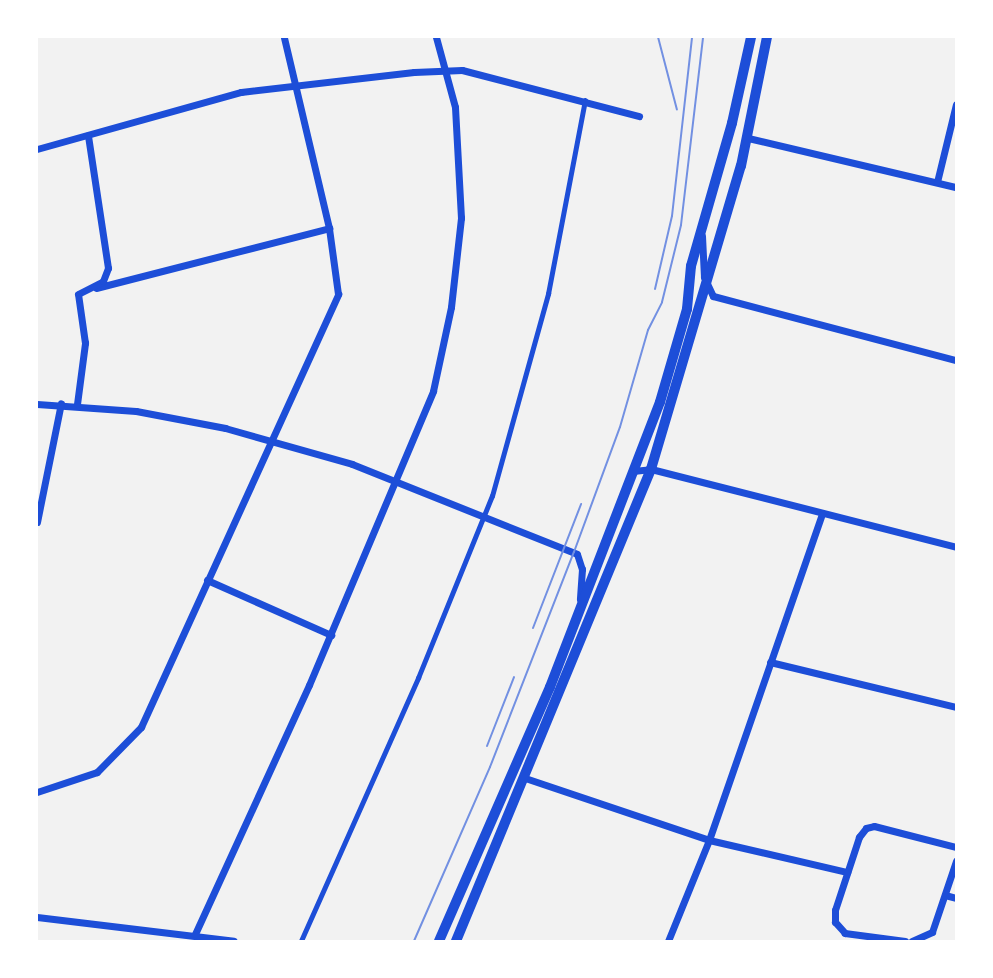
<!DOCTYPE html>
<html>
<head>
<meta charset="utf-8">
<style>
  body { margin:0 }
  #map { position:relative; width:993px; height:978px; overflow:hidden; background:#f2f2f2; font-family:Arial,sans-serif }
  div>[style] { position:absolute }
  .service>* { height:4.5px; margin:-2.25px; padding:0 2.25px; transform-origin:2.25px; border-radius:2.25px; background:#1d4ed8 }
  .minor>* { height:7px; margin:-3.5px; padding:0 3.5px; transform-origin:3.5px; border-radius:3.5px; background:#1d4ed8 }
  .tertiary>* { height:10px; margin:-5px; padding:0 5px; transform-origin:5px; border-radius:5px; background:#1d4ed8 }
  .tram>* { height:2px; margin:-1px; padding:0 1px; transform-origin:1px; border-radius:1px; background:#7290e2 }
  span { translate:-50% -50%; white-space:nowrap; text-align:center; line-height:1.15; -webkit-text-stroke:7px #fff; paint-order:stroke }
  .frame { position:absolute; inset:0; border:38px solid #fff; pointer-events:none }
</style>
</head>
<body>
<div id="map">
  <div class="service">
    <i style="left:301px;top:941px;width:288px;rotate:-66deg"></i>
    <i style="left:418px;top:678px;width:196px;rotate:-67.9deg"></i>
    <i style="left:492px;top:496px;width:210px;rotate:-74.5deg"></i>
    <i style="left:548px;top:294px;width:197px;rotate:-79.2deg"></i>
  </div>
  <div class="minor">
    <i style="left:748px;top:138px;width:214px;rotate:13.3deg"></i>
    <i style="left:37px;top:149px;width:212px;rotate:-15.6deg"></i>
    <i style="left:241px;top:92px;width:174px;rotate:-6.6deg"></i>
    <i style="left:414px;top:72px;width:48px;rotate:-2.4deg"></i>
    <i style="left:462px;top:70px;width:183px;rotate:14.6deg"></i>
    <i style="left:937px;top:182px;width:80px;rotate:-76.3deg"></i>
    <i style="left:702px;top:236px;width:41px;rotate:87.2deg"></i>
    <i style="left:704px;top:277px;width:21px;rotate:65deg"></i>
    <i style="left:713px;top:296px;width:251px;rotate:14.8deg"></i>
    <i style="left:96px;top:288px;width:241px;rotate:-14.4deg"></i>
    <i style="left:37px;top:404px;width:99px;rotate:4deg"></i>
    <i style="left:136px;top:411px;width:91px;rotate:10.8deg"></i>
    <i style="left:225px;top:428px;width:132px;rotate:15.8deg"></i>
    <i style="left:352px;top:464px;width:242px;rotate:21.8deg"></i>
    <i style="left:577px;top:554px;width:16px;rotate:72deg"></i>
    <i style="left:582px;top:569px;width:30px;rotate:94deg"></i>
    <i style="left:77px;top:404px;width:62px;rotate:-82.5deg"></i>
    <i style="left:85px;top:343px;width:49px;rotate:-98.1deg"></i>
    <i style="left:78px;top:294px;width:28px;rotate:-27deg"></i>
    <i style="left:103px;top:281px;width:14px;rotate:-69deg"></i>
    <i style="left:108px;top:268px;width:134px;rotate:-98.6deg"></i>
    <i style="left:633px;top:471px;width:18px;rotate:-6deg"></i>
    <i style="left:651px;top:469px;width:315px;rotate:14.3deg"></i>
    <i style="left:37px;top:522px;width:121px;rotate:-78.6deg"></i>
    <i style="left:207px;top:580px;width:136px;rotate:23.9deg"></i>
    <i style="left:770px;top:662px;width:191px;rotate:13.6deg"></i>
    <i style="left:525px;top:778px;width:194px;rotate:18.6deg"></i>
    <i style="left:709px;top:840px;width:142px;rotate:13.1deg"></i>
    <i style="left:37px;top:792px;width:63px;rotate:-18.4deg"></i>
    <i style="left:97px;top:772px;width:63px;rotate:-45.6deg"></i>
    <i style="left:141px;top:727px;width:476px;rotate:-65.5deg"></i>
    <i style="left:338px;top:294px;width:67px;rotate:-97.8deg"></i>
    <i style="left:329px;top:228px;width:196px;rotate:-103.3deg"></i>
    <i style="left:945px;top:895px;width:11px;rotate:15deg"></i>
    <i style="left:37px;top:917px;width:198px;rotate:6.9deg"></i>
    <i style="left:195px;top:934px;width:274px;rotate:-65.4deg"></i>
    <i style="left:309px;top:685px;width:319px;rotate:-67.1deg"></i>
    <i style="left:433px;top:391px;width:86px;rotate:-77.9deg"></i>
    <i style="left:451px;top:307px;width:90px;rotate:-83.6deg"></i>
    <i style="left:461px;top:218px;width:111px;rotate:-93.1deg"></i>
    <i style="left:455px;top:107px;width:73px;rotate:-105.2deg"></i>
    <i style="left:668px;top:941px;width:109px;rotate:-67.9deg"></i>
    <i style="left:709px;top:840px;width:346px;rotate:-70.9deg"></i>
    <i style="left:905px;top:941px;width:61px;rotate:-172.4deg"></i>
    <i style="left:845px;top:933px;width:15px;rotate:-132deg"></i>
    <i style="left:835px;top:922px;width:12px;rotate:-90deg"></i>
    <i style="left:835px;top:910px;width:77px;rotate:-71.8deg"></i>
    <i style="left:859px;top:837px;width:11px;rotate:-52deg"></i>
    <i style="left:866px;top:828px;width:8px;rotate:-14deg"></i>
    <i style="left:874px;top:826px;width:85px;rotate:14.4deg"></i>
    <i style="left:912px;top:941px;width:22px;rotate:-24deg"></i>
    <i style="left:932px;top:932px;width:75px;rotate:-71.3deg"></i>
  </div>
  <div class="tertiary">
    <i style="left:439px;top:941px;width:277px;rotate:-66.4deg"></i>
    <i style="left:550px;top:687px;width:305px;rotate:-68.9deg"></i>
    <i style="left:660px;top:402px;width:97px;rotate:-73.8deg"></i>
    <i style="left:687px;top:309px;width:43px;rotate:-84.7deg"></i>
    <i style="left:691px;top:266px;width:149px;rotate:-74deg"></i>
    <i style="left:732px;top:123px;width:88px;rotate:-77.5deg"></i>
    <i style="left:456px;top:941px;width:511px;rotate:-67.55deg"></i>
    <i style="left:651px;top:469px;width:316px;rotate:-73.5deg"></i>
    <i style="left:741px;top:166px;width:132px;rotate:-78.6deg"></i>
  </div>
  <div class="tram">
    <i style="left:658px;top:37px;width:75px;rotate:75.4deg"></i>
    <i style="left:655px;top:289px;width:75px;rotate:-76.9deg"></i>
    <i style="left:672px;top:216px;width:180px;rotate:-83.6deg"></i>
    <i style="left:533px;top:628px;width:133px;rotate:-68.8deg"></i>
    <i style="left:487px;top:746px;width:74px;rotate:-68.6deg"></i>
    <i style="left:414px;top:941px;width:190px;rotate:-66.4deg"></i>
    <i style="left:490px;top:767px;width:231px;rotate:-68.7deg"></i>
    <i style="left:574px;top:552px;width:133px;rotate:-69.8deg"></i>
    <i style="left:620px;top:427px;width:101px;rotate:-73.9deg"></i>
    <i style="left:648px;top:330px;width:31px;rotate:-63deg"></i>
    <i style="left:662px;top:302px;width:79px;rotate:-76.1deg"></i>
    <i style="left:681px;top:225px;width:189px;rotate:-83.3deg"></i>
  </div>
  <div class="frame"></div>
</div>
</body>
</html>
